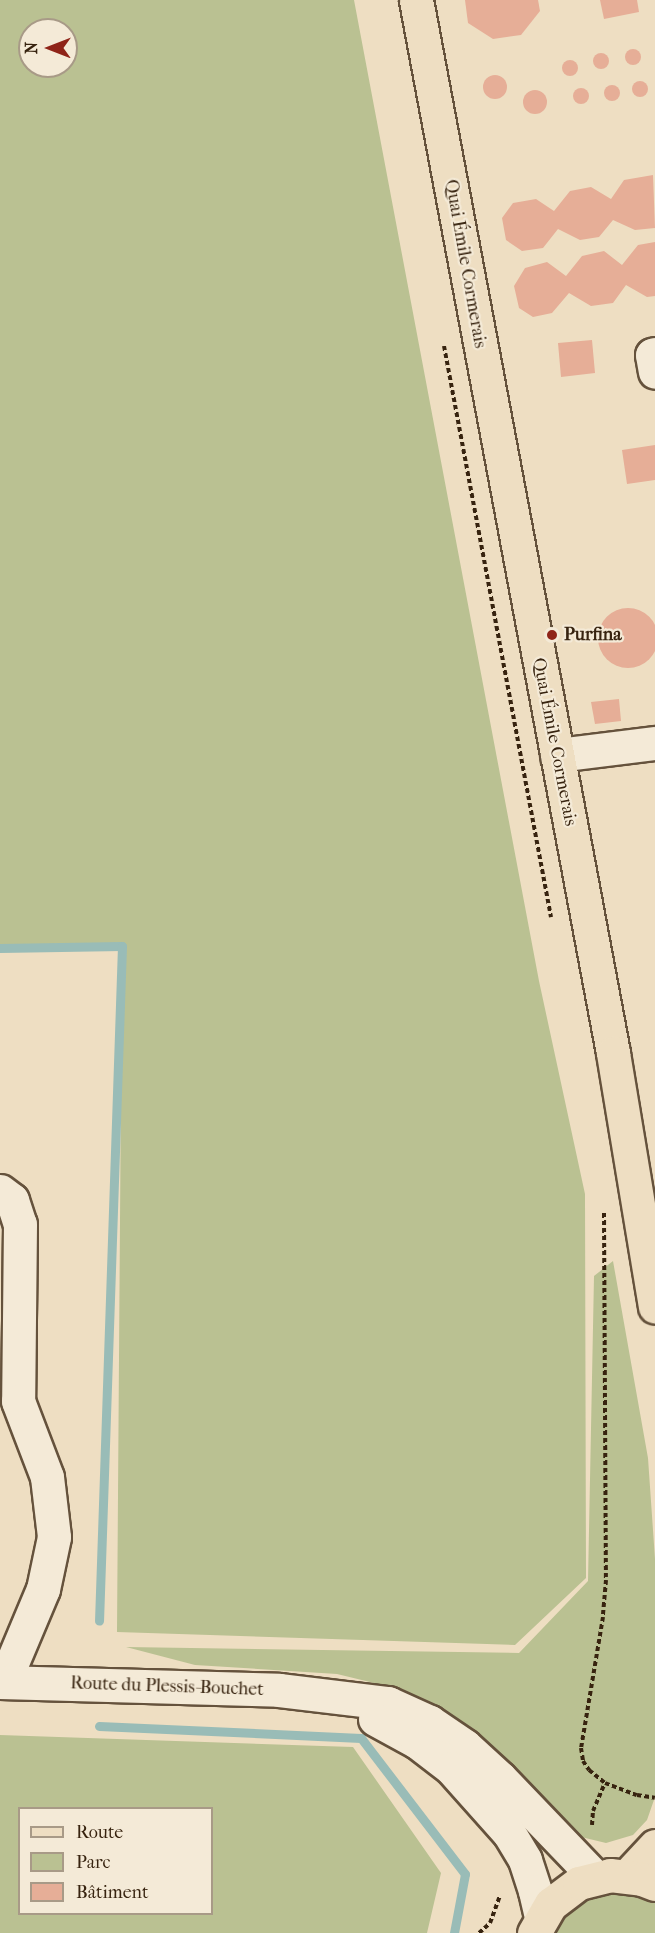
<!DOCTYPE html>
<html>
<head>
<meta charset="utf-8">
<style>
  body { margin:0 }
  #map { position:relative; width:655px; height:1933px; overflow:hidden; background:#eedec2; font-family:"IM FELL French Canon",serif }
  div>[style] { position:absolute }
  .green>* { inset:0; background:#bac192 }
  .stream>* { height:9px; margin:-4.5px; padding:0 4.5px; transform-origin:4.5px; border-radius:4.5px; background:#99bcb7 }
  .building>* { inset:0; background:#e6ae97 }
  .round { border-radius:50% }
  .path>* { height:4px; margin-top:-2px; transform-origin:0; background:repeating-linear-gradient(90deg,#37230f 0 4.5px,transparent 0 7.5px) }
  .roads { filter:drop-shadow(2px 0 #65523c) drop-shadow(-2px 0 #65523c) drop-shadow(0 2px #65523c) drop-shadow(0 -2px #65523c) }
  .minor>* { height:33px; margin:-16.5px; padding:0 16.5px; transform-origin:16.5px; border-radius:16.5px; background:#f4ead7 }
  .major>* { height:33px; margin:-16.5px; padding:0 16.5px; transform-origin:16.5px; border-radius:16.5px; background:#eedec2 }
  .dots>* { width:16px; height:16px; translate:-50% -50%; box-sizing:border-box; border:3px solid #f4ead7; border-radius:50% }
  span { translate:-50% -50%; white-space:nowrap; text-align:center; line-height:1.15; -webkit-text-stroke:4.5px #f4ead7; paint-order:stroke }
  .street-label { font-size:18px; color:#37230f }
  .poi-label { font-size:18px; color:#37230f; font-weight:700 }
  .left { translate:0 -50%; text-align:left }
  .legend { position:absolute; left:18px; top:1807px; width:195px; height:108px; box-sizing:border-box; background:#f4ead7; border:2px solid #a89a87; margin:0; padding:8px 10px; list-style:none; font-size:18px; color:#37230f }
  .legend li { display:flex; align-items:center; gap:12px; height:30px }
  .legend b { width:30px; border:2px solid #a89a87 }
  .north { position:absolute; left:18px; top:18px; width:60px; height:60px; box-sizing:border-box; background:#f4ead7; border:2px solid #a89a87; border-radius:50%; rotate:270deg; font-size:16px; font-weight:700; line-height:24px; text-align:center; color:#37230f }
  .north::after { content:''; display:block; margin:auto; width:21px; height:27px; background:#8f2418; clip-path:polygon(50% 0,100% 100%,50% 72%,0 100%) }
</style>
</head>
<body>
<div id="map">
  <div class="green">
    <i style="clip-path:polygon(evenodd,0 0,354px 0,539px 981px,585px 1194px,586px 1578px,515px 1645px,117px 1632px,122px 947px,0 948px,0 0,30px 30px,66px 30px,66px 66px,30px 66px,30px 30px)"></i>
    <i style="clip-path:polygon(613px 1261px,648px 1458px,655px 1559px,655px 1797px,647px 1820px,633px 1835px,606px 1843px,577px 1836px,410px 1696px,370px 1682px,337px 1674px,195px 1665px,126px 1647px,519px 1653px,588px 1581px,594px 1276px)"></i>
    <i style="clip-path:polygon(evenodd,0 1735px,353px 1747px,441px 1873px,427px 1933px,0 1933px,0 1735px,212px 1808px,212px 1914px,20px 1914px,20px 1808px,212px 1808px)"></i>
    <i style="clip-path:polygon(609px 1889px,632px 1891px,655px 1900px,655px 1933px,549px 1933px,567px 1908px,587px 1895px)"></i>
  </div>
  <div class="stream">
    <i style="left:0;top:948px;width:122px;rotate:-0.9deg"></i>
    <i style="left:122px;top:946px;width:675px;rotate:91.95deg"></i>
    <i style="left:99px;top:1726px;width:262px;rotate:2.6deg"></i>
    <i style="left:361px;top:1738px;width:171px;rotate:52.6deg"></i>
    <i style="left:465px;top:1874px;width:60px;rotate:100.6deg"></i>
  </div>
  <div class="building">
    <i style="clip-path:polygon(465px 0,538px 0,540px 11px,521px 35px,493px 39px,468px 23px)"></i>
    <i style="clip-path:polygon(600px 0,637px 0,639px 12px,604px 19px)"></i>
    <i class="round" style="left:625px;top:49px;width:16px;height:16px"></i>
    <i class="round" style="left:593px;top:53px;width:16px;height:16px"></i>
    <i class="round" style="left:562px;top:60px;width:16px;height:16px"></i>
    <i class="round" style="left:483px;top:75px;width:24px;height:24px"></i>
    <i class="round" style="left:632px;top:81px;width:16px;height:16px"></i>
    <i class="round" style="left:604px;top:85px;width:16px;height:16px"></i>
    <i class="round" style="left:573px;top:88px;width:16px;height:16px"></i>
    <i class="round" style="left:523px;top:90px;width:24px;height:24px"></i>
    <i style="clip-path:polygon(653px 175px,655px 228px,635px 230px,613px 220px,599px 237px,580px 240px,558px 229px,543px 248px,522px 251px,506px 240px,502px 218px,513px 203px,536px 199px,554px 211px,570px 191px,591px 187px,611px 199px,624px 180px)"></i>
    <i style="clip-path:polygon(655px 242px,655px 296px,647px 297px,626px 285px,613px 303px,591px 306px,569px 293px,552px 313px,533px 317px,519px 308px,514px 286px,525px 268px,547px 262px,566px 276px,582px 256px,604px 251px,622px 265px,638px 245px)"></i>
    <i style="clip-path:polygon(592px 340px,595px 373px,561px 377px,558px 343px)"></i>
    <i style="clip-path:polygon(655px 445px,655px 480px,627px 484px,622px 450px)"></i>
    <i class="round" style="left:598px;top:608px;width:60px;height:60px"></i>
    <i style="clip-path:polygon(619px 699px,621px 721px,595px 724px,591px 702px)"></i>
  </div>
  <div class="path">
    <i style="left:444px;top:346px;width:581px;rotate:79.39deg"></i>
    <i style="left:604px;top:1213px;width:367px;rotate:89.7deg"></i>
    <i style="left:606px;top:1580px;width:37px;rotate:95deg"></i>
    <i style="left:603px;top:1617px;width:133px;rotate:99.5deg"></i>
    <i style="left:581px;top:1748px;width:13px;rotate:81deg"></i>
    <i style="left:583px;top:1761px;width:11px;rotate:56deg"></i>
    <i style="left:589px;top:1770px;width:21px;rotate:39deg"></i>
    <i style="left:605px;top:1783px;width:34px;rotate:21deg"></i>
    <i style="left:637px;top:1795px;width:18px;rotate:9deg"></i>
    <i style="left:592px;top:1825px;width:14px;rotate:-86deg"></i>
    <i style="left:593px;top:1811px;width:30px;rotate:-67deg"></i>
    <i style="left:479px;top:1933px;width:15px;rotate:-42deg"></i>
    <i style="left:490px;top:1923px;width:29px;rotate:-70deg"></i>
  </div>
  <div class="roads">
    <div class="minor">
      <i style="left:655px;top:354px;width:3px;rotate:162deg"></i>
      <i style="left:652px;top:355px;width:17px;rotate:80deg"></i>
      <i style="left:557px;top:755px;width:99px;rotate:-7deg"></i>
      <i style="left:0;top:1191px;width:15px;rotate:37deg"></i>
      <i style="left:12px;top:1200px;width:25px;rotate:72deg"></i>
      <i style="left:20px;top:1224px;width:177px;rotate:90.6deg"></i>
      <i style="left:18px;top:1401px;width:81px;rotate:69.1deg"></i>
      <i style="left:47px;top:1477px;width:60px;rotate:83.3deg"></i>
      <i style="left:54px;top:1537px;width:53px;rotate:101.9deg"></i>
      <i style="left:43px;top:1589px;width:101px;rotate:112.8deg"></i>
      <i style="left:0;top:1682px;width:279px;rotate:1.6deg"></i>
      <i style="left:279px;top:1690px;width:110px;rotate:6.8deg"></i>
      <i style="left:388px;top:1703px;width:46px;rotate:24.3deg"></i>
      <i style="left:430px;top:1722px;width:42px;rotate:34.4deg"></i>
      <i style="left:465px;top:1746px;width:47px;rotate:42.4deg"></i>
      <i style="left:500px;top:1778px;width:137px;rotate:46.2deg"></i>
      <i style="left:375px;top:1719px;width:48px;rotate:28.7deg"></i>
      <i style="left:417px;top:1742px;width:43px;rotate:37.4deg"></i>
      <i style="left:451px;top:1768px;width:87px;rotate:48.3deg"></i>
      <i style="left:509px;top:1833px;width:31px;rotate:59deg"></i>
      <i style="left:525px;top:1860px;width:33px;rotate:72deg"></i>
      <i style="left:535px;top:1891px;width:28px;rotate:77deg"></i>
    </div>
    <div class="major">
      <i style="left:416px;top:0;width:1071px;rotate:79.4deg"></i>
      <i style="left:613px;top:1053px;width:257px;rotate:80.6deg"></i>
      <i style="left:627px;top:1876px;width:41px;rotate:-47deg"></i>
      <i style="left:534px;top:1933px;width:34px;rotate:-60deg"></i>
      <i style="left:551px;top:1904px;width:35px;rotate:-37deg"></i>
      <i style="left:579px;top:1883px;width:32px;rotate:-14deg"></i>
      <i style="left:610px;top:1875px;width:32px;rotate:7deg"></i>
      <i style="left:642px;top:1879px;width:14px;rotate:21deg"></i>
    </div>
  </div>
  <div class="dots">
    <i style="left:552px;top:635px;background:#8f2418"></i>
  </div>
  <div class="street-label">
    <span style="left:465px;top:264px;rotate:80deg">Quai Émile Cormerais</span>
    <span style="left:554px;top:742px;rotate:79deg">Quai Émile Cormerais</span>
    <span style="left:167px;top:1687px;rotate:2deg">Route du Plessis-Bouchet</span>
  </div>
  <div class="poi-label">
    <span class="left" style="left:564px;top:635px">Purfina</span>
  </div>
  <ul class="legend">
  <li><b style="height:8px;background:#eedec2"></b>Route</li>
  <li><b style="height:16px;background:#bac192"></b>Parc</li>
  <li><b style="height:16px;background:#e6ae97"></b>Bâtiment</li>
  </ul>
  <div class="north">N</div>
</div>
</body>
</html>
